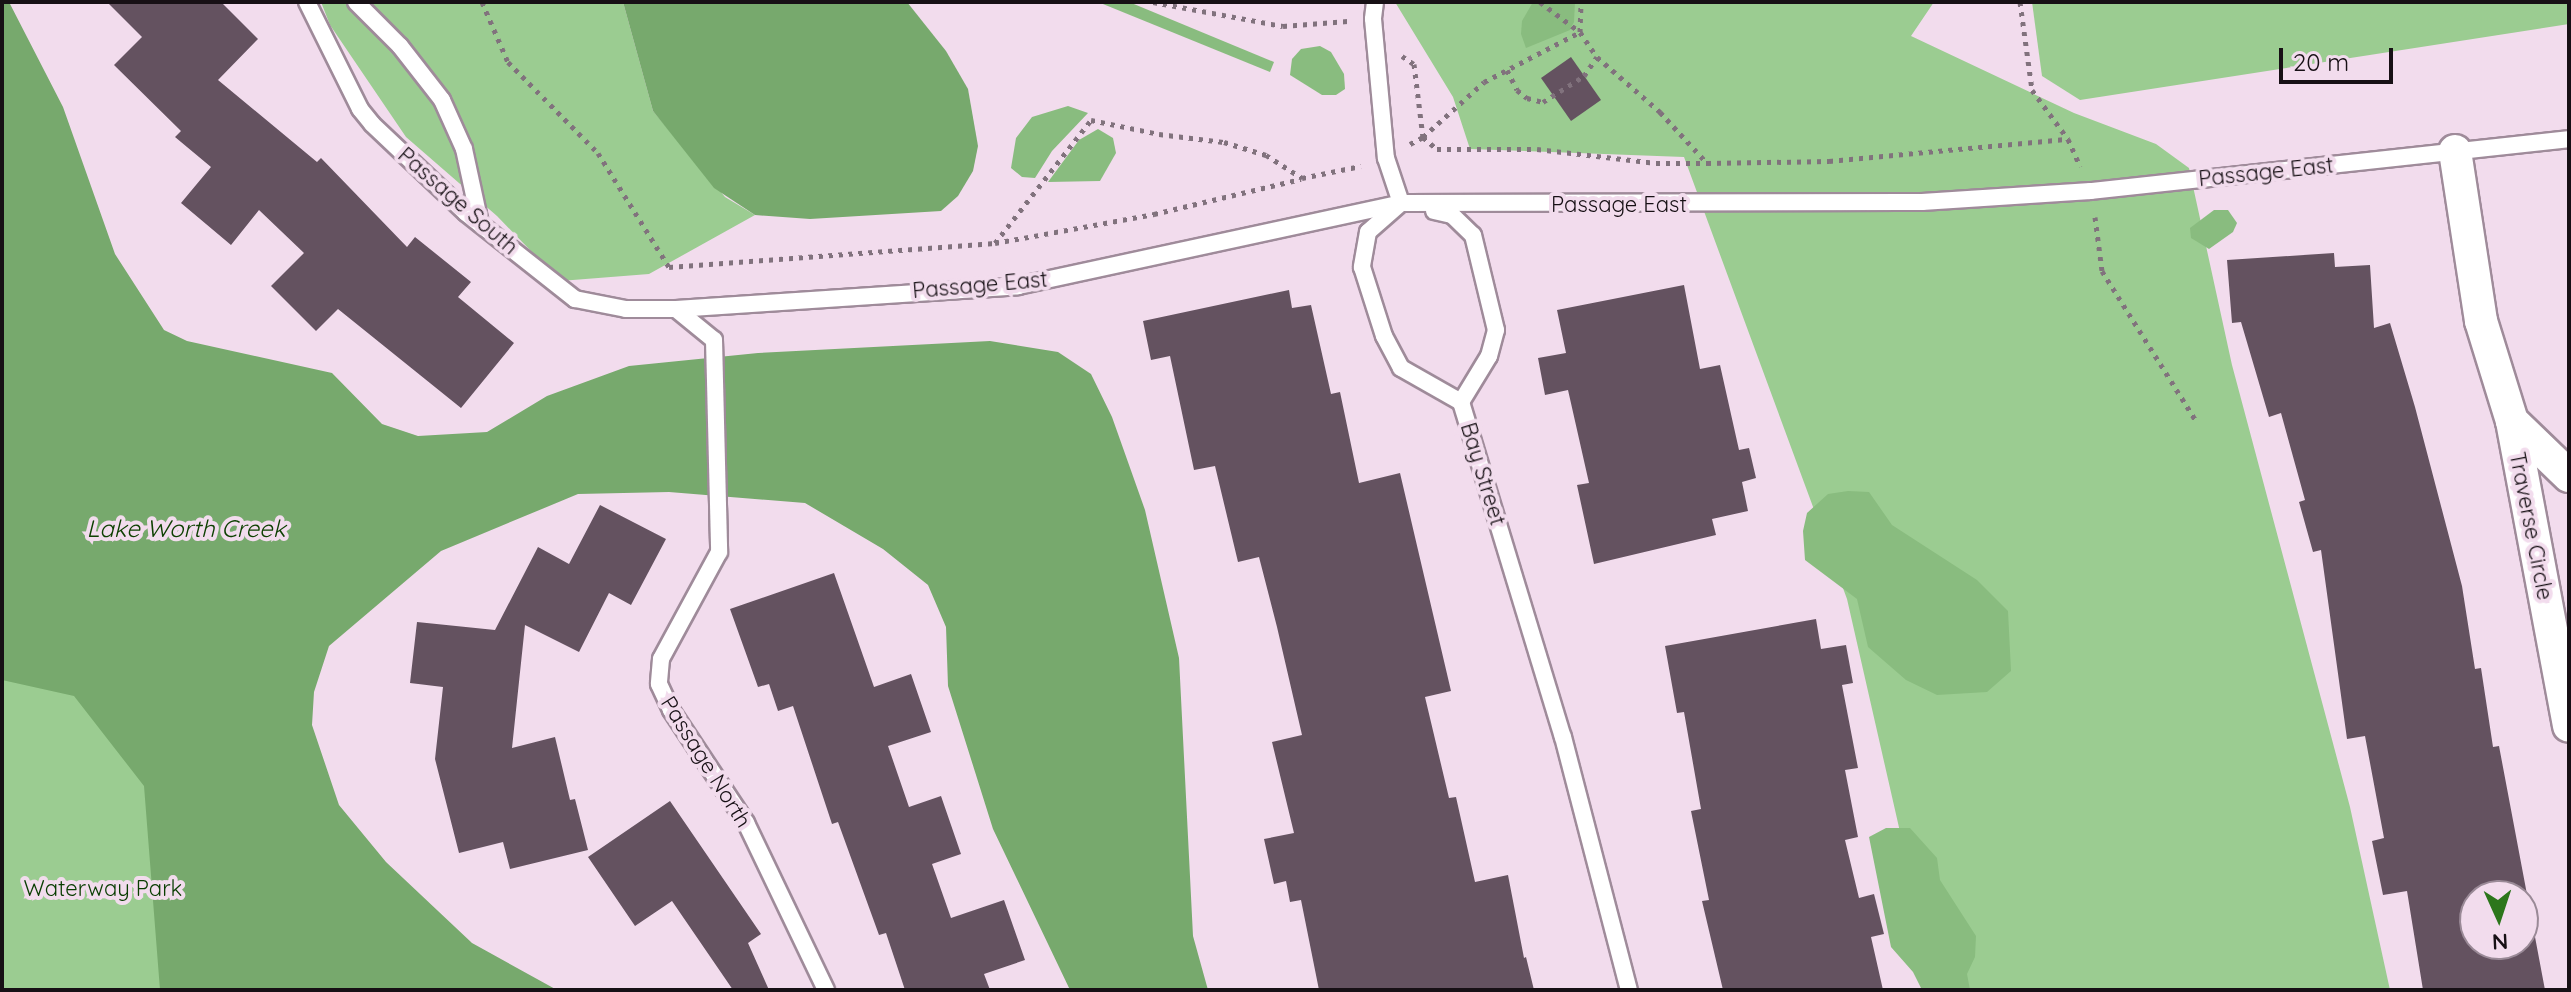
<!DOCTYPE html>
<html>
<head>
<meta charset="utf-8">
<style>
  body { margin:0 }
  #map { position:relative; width:2571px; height:992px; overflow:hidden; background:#f2dced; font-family:Quicksand,sans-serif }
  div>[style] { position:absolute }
  .green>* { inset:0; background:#9bcc91 }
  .forest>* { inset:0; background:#89bc7f }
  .water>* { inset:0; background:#77a96d }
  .building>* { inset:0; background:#645260 }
  .path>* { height:5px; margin-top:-2.5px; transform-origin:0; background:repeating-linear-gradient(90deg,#81727d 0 4px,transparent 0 10px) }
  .roads { filter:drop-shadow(2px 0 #9f8b9a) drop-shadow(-2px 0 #9f8b9a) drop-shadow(0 2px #9f8b9a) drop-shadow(0 -2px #9f8b9a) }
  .lane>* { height:16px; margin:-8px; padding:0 8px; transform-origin:8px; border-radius:8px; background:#fff }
  .street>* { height:32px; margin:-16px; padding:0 16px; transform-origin:16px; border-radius:16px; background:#fff }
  span { translate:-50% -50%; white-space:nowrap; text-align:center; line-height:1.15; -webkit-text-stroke:8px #f2dced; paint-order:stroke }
  .street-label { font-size:22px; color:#171015 }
  .park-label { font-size:22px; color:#083d00 }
  .water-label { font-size:24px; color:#0d4001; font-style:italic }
  .frame { position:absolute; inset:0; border:4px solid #171015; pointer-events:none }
  .north { position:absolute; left:2459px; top:880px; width:80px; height:80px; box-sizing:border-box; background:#f2dced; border:2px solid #9a8a97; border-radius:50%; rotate:177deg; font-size:22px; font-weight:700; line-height:32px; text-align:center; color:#171015 }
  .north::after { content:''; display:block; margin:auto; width:28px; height:36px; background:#2c761b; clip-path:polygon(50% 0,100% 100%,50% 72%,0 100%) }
  .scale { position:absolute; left:2279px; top:48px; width:114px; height:36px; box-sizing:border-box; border:4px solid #171015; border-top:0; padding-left:10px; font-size:24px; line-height:28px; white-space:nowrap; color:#171015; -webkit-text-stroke:6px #f2dced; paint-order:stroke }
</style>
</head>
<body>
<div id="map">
  <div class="green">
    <i style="clip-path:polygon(321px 2px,623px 2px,653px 111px,725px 197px,755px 215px,649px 274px,560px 281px,497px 216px,406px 137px,330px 25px)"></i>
    <i style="clip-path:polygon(1395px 2px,1934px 2px,1911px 36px,2074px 113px,2156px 144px,2189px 168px,2232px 365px,2350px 807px,2390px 990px,1936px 990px,1847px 599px,1684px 157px,1470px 149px,1453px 97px)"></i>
    <i style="clip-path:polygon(2032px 2px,2569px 2px,2569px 24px,2080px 100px,2042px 76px)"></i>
    <i style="clip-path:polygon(2px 514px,181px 808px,250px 990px,2px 990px)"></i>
  </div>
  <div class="forest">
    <i style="clip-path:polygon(1098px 2px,1129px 2px,1274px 62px,1270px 72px)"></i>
    <i style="clip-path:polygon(1533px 2px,1575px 2px,1574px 22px,1570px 30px,1526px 48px,1521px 34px,1522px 21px)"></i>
    <i style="clip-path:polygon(1320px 46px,1331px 52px,1344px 74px,1345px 89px,1336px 95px,1322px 95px,1290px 75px,1292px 59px,1301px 49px)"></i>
    <i style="clip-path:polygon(1068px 106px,1088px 113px,1052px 151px,1035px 178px,1022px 177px,1011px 168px,1016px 138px,1032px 117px)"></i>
    <i style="clip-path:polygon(1098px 129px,1113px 138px,1116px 153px,1100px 181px,1048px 182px,1079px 140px)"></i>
    <i style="clip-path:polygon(2214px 210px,2228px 210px,2237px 223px,2233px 232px,2209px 249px,2191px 238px,2190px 228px)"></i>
    <i style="clip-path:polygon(1848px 491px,1869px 492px,1892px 525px,1977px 580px,2008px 611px,2011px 671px,1987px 692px,1937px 695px,1906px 680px,1868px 647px,1857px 599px,1805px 560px,1803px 531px,1807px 513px,1828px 494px)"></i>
    <i style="clip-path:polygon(1886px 828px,1910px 828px,1937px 858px,1940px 880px,1976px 936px,1975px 957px,1967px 974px,1970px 990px,1922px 990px,1913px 972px,1891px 947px,1869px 837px)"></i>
  </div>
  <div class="water">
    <i style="clip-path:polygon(2px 2px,9px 2px,63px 107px,115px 254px,164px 330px,187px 341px,332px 373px,382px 424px,418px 436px,487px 432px,547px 396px,629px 366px,758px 353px,990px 341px,1058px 352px,1091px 374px,1112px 417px,1145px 510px,1179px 658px,1193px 936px,1208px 990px,1070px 990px,993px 829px,948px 686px,946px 627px,928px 585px,883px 549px,805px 503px,669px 492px,578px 494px,441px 551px,329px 646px,314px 692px,312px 725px,339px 805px,386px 862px,472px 943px,557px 990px,160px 990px,144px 786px,74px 696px,2px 680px)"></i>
    <i style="clip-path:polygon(623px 2px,907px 2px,946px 51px,968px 89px,978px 146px,973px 171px,958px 196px,941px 211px,810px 219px,755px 215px,714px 188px,653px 111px)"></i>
  </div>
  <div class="building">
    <i style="clip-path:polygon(107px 2px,221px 2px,258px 39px,218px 80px,317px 162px,321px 158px,407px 247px,415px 237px,471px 282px,458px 297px,514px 343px,461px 408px,338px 309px,316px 331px,271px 286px,304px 253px,259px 210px,231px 245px,181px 203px,211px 167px,175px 137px,181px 131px,114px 65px,142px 37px)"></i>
    <i style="clip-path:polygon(1571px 57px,1601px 100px,1571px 121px,1541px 78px)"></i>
    <i style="clip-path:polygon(evenodd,2334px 253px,2335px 267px,2370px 265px,2374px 328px,2390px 323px,2415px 407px,2462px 586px,2475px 669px,2481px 668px,2493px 747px,2499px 746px,2545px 990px,2423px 990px,2407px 891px,2383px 895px,2372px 841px,2384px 838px,2365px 736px,2347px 739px,2321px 550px,2313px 552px,2299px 502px,2305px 500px,2281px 413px,2269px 417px,2241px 322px,2232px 323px,2227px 260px,2334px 253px,2475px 896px,2523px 896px,2523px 944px,2475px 944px,2475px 896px)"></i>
    <i style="clip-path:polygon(1684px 285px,1700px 369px,1720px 365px,1739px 450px,1749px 448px,1756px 478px,1742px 482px,1748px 511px,1712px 519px,1716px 535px,1594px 564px,1577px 485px,1589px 483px,1568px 390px,1545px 395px,1538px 358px,1566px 353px,1557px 310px)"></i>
    <i style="clip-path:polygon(1289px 290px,1292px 308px,1311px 305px,1331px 394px,1340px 392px,1359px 483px,1400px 473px,1451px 691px,1425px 697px,1449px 798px,1456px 797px,1475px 882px,1508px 875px,1524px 958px,1526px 957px,1534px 990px,1319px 990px,1301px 900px,1290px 902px,1286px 881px,1274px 884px,1264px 839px,1294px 833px,1272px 742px,1302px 735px,1277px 627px,1259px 557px,1238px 562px,1215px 466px,1194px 470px,1170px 356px,1151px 360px,1143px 321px)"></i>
    <i style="clip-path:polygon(600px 505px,666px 539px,631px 605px,609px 593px,579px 652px,525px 625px,512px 748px,555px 737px,570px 800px,575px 799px,588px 850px,510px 869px,503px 842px,459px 853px,435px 759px,443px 687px,410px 683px,417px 622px,495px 630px,538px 547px,569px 564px)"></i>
    <i style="clip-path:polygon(834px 573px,874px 687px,911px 674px,931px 732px,888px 746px,909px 807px,941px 796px,961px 854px,932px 864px,951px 918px,1004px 900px,1025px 960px,984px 974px,990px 990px,905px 990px,886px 933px,879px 935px,838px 822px,832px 824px,793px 706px,778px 711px,769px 684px,758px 687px,730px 609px)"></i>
    <i style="clip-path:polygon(1816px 619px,1821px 649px,1846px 645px,1853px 683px,1842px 685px,1858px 768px,1845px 770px,1858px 837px,1845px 840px,1859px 898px,1874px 894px,1884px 934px,1871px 937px,1883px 990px,1723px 990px,1702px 901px,1709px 900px,1691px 811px,1701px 809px,1684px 712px,1677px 713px,1665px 646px)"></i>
    <i style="clip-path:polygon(670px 801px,761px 934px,748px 943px,769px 990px,733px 990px,672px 901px,635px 926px,588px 857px)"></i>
  </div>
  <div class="path">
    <i style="left:482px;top:2px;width:65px;rotate:66.6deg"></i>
    <i style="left:508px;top:62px;width:128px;rotate:45.3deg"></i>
    <i style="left:598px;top:153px;width:134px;rotate:58.1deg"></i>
    <i style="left:669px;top:267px;width:327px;rotate:-4.2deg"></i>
    <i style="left:995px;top:243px;width:156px;rotate:-52deg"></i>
    <i style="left:1091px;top:120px;width:69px;rotate:11.6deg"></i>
    <i style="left:1159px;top:134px;width:65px;rotate:7deg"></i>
    <i style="left:1224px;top:142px;width:44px;rotate:17.2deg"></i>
    <i style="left:1266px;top:155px;width:43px;rotate:32.6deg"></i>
    <i style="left:1302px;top:178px;width:60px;rotate:-11.5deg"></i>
    <i style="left:1153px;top:2px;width:132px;rotate:10.5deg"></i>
    <i style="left:1283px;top:26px;width:65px;rotate:-4.4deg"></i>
    <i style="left:1540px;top:2px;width:50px;rotate:36.9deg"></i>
    <i style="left:1580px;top:32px;width:30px;rotate:56deg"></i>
    <i style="left:1597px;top:57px;width:84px;rotate:41.1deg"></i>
    <i style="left:1660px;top:112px;width:69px;rotate:47.3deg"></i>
    <i style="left:1707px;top:163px;width:122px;rotate:-0.9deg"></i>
    <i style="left:1829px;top:161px;width:240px;rotate:-5.3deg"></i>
    <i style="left:2020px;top:2px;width:89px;rotate:82.2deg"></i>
    <i style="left:2032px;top:90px;width:61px;rotate:53.7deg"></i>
    <i style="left:2068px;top:139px;width:30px;rotate:66deg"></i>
    <i style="left:1402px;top:56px;width:14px;rotate:34deg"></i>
    <i style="left:1414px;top:64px;width:74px;rotate:83deg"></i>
    <i style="left:1423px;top:137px;width:18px;rotate:41deg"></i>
    <i style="left:1437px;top:149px;width:100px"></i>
    <i style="left:1537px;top:149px;width:120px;rotate:6.7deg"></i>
    <i style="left:1656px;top:163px;width:51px"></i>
    <i style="left:1507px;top:70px;width:22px;rotate:63deg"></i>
    <i style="left:1517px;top:90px;width:13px;rotate:39deg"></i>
    <i style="left:1527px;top:98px;width:16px;rotate:14deg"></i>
    <i style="left:1543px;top:102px;width:49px;rotate:-32.4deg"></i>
    <i style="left:1584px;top:76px;width:23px;rotate:-56deg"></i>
    <i style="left:1410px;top:144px;width:15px;rotate:-28deg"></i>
    <i style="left:1423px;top:137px;width:82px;rotate:-42deg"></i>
    <i style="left:1484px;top:82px;width:108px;rotate:-27.5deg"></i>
    <i style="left:1580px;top:32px;width:30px;rotate:-88deg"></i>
    <i style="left:2095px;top:217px;width:54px;rotate:82.6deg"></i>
    <i style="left:2102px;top:271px;width:177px;rotate:57.9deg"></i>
    <i style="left:995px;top:243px;width:162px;rotate:-10.3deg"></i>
    <i style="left:1154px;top:214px;width:151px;rotate:-13.4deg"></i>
  </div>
  <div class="roads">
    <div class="lane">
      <i style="left:307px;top:2px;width:119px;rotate:63.6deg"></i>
      <i style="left:360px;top:109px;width:19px;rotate:51deg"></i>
      <i style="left:372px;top:124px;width:129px;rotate:43.4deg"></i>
      <i style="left:466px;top:213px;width:139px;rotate:38.3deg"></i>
      <i style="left:575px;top:299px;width:52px;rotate:11.1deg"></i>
      <i style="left:626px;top:309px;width:50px"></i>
      <i style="left:676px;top:309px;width:343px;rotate:-3.8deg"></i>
      <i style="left:1018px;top:286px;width:392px;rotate:-12.2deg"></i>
      <i style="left:1401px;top:203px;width:521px;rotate:-0.11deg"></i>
      <i style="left:1922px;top:202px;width:169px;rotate:-3.7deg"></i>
      <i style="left:2091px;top:191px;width:481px;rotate:-6.2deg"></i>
      <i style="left:356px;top:2px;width:62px;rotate:45deg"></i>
      <i style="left:400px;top:46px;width:68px;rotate:52.1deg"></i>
      <i style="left:442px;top:100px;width:54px;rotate:65.8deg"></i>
      <i style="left:464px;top:149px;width:76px;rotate:77.8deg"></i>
      <i style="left:1375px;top:2px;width:17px;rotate:97deg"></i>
      <i style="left:1373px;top:19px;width:140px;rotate:84.7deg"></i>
      <i style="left:1386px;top:158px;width:47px;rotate:71.6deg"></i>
      <i style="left:1401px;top:203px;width:44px;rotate:138.7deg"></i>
      <i style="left:1368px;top:232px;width:36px;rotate:100deg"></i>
      <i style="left:1362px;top:267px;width:72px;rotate:72.3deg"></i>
      <i style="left:1384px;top:336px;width:36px;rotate:62deg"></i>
      <i style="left:1401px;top:368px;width:69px;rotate:29.5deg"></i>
      <i style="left:1461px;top:402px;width:350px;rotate:73.1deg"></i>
      <i style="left:1563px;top:737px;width:261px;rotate:75.4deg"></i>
      <i style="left:1434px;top:211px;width:18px;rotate:13deg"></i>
      <i style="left:1452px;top:215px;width:29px;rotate:44deg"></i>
      <i style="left:1473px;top:235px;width:98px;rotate:76.4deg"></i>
      <i style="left:1496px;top:330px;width:27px;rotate:105deg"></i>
      <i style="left:1489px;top:356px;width:54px;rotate:121.3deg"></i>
      <i style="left:676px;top:309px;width:49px;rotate:39.2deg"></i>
      <i style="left:714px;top:340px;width:212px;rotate:88.6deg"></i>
      <i style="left:719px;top:552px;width:122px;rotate:118.5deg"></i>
      <i style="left:661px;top:659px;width:25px;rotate:95deg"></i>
      <i style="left:659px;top:684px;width:29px;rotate:65deg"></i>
      <i style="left:671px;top:710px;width:136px;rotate:56.4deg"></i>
      <i style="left:746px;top:823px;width:185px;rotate:64.4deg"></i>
    </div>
    <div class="street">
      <i style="left:2455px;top:151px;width:172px;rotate:81.3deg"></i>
      <i style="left:2481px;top:321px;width:105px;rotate:72.8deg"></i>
      <i style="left:2512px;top:421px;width:79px;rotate:44deg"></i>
      <i style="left:2512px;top:421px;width:310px;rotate:79.4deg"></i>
    </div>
  </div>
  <div class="street-label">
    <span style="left:2266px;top:172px;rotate:-6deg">Passage East</span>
    <span style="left:458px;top:201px;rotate:41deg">Passage South</span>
    <span style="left:1619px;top:205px">Passage East</span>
    <span style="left:980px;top:285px;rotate:-5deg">Passage East</span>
    <span style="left:1483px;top:474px;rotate:73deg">Bay Street</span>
    <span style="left:2531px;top:526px;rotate:79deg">Traverse Circle</span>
    <span style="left:706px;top:762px;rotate:58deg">Passage North</span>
  </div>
  <div class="park-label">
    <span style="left:103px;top:889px">Waterway Park</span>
  </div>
  <div class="water-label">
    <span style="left:186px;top:529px">Lake Worth Creek</span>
  </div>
  <div class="frame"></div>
  <div class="north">N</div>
  <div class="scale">20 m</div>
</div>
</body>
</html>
